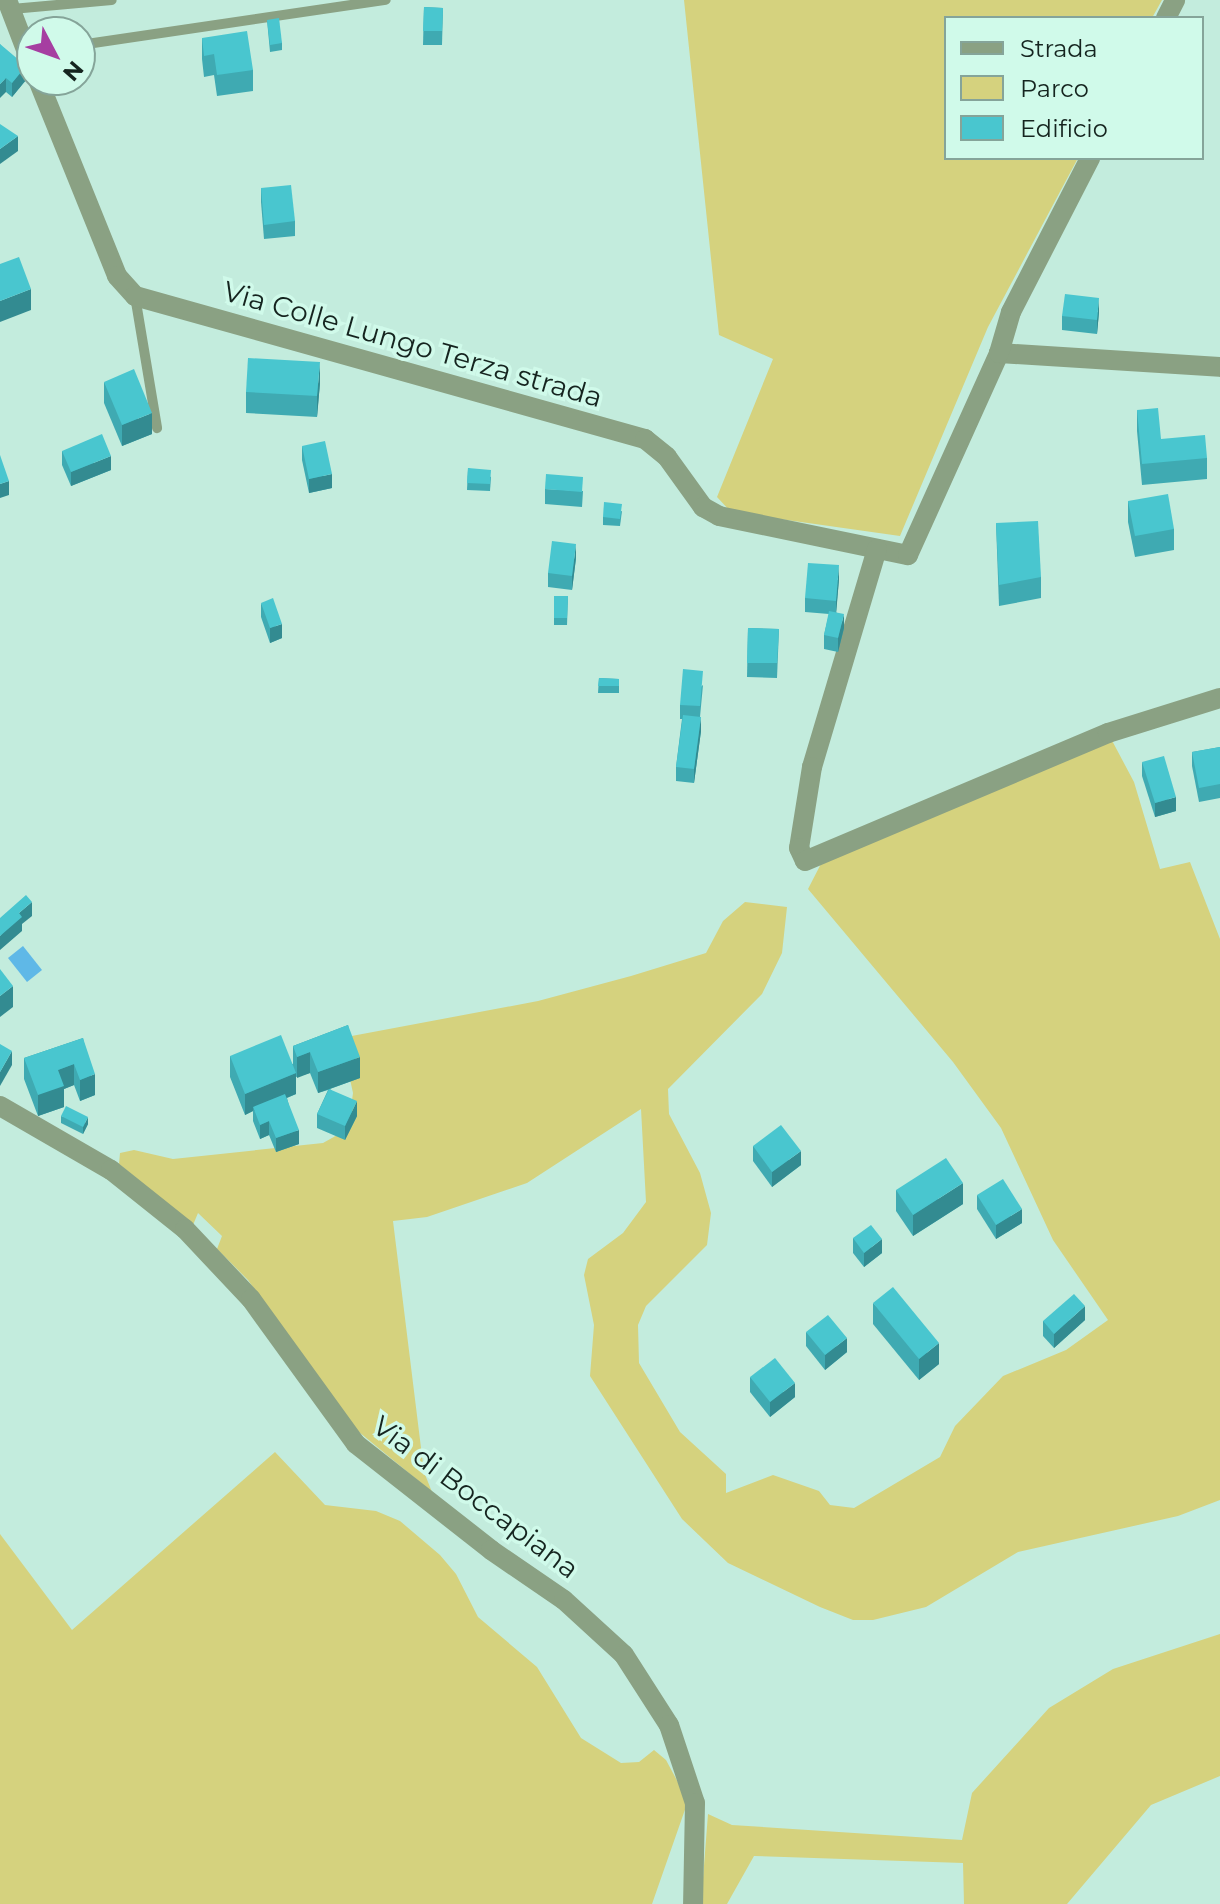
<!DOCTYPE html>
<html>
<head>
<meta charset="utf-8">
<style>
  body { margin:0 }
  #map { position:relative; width:1220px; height:1904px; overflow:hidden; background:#c3ecdd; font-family:Montserrat,sans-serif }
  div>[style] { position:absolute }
  .green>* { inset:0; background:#d5d27e }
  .water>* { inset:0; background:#5fb8e7 }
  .lane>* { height:10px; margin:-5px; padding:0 5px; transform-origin:5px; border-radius:5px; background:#8aa183 }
  .street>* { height:20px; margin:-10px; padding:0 10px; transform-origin:10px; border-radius:10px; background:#8aa183 }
  .wall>* { inset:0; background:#3faab2 }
  .shaded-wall>* { inset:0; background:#338b91 }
  .building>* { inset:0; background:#49c6cf }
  span { translate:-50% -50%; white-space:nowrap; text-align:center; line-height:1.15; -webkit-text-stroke:7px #d0faea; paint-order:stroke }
  .street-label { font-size:28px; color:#15241f }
  .legend { position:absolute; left:944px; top:16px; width:260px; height:144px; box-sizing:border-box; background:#d0faea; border:2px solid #85a499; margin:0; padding:10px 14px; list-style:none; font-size:24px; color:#15241f }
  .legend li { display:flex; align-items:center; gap:16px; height:40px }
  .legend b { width:40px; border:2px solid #85a499 }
  .north { position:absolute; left:16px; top:16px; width:80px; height:80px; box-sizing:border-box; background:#d0faea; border:2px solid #85a499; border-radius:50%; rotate:131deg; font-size:22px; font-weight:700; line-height:32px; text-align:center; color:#15241f }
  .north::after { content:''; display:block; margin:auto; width:28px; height:36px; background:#a63ea1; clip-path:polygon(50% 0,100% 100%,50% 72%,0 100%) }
</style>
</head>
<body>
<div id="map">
  <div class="green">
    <i style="clip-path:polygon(684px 0,1162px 0,1152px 18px,946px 18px,946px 158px,1078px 158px,988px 327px,900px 536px,731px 512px,717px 497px,773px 359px,719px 335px)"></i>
    <i style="clip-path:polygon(1108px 733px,1134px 782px,1160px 869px,1190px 862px,1220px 939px,1220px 1500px,1178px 1516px,1018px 1552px,926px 1607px,873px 1620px,853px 1620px,820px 1607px,728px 1563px,682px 1519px,590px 1376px,594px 1325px,584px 1275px,588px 1259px,623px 1233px,646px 1202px,641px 1109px,527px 1183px,427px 1217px,393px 1221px,424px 1472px,432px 1492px,348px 1423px,248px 1280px,217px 1249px,222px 1236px,198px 1213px,193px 1225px,119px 1164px,120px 1153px,134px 1150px,173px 1159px,323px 1143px,348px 1129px,353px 1093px,341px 1038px,538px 1001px,631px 976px,706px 953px,723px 921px,745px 902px,787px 907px,782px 953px,762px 994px,668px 1089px,669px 1114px,700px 1173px,711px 1213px,707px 1245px,646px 1306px,638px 1325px,639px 1363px,680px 1432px,726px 1474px,726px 1493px,773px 1475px,819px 1491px,830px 1505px,854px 1508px,940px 1457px,955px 1426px,1003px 1376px,1066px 1350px,1108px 1320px,1053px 1240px,1001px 1128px,953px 1062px,808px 889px,825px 856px)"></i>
    <i style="clip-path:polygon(275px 1452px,325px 1505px,376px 1511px,400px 1521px,440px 1555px,456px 1574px,478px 1617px,537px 1667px,581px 1738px,621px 1763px,639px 1762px,654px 1750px,666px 1760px,688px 1801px,652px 1904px,0 1904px,0 1534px,72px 1630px)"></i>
    <i style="clip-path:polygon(1220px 1634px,1220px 1776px,1151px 1805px,1067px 1904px,964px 1904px,963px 1863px,754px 1856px,727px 1904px,701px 1904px,708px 1814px,732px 1825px,962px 1840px,972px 1793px,1049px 1708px,1113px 1669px)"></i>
  </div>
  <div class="water">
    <i style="clip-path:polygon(23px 946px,42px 970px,27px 982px,8px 958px)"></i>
  </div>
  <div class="lane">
    <i style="left:12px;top:9px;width:100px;rotate:-5.1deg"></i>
    <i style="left:80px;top:45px;width:309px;rotate:-8.4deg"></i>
    <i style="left:135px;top:296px;width:134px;rotate:80.5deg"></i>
  </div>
  <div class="street">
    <i style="left:7px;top:0;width:70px;rotate:69deg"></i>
    <i style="left:1166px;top:18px;width:20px;rotate:-63deg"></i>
    <i style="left:38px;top:80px;width:211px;rotate:68deg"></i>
    <i style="left:117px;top:276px;width:27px;rotate:48deg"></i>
    <i style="left:135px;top:296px;width:530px;rotate:15.66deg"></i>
    <i style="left:645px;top:439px;width:28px;rotate:39deg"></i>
    <i style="left:667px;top:457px;width:62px;rotate:54.2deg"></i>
    <i style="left:703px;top:507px;width:18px;rotate:29deg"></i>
    <i style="left:719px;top:516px;width:193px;rotate:11.7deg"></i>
    <i style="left:908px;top:555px;width:222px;rotate:-65.7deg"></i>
    <i style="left:999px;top:353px;width:221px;rotate:3.6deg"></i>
    <i style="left:999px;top:353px;width:43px;rotate:-73.7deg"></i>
    <i style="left:1011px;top:312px;width:173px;rotate:-62.8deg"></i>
    <i style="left:877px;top:549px;width:227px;rotate:106.6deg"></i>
    <i style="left:812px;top:767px;width:82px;rotate:99.1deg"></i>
    <i style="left:799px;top:848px;width:14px;rotate:65deg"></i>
    <i style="left:805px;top:861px;width:329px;rotate:-22.9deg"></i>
    <i style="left:1108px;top:733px;width:117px;rotate:-17.4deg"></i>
    <i style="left:0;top:1106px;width:128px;rotate:30deg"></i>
    <i style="left:111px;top:1170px;width:95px;rotate:38.6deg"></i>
    <i style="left:185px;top:1229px;width:96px;rotate:46.7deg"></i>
    <i style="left:251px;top:1299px;width:179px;rotate:54.1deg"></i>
    <i style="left:356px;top:1444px;width:172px;rotate:38.1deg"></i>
    <i style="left:491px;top:1550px;width:88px;rotate:34.4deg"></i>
    <i style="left:564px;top:1600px;width:81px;rotate:42.5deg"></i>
    <i style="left:624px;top:1655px;width:83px;rotate:57.3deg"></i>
    <i style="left:669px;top:1725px;width:82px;rotate:71.6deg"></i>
    <i style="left:695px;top:1803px;width:101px;rotate:91.1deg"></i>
  </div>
  <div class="wall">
    <i style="clip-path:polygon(424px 7px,443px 8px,442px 45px,423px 45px)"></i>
    <i style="clip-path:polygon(267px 20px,282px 43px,282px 50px,270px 52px)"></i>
    <i style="clip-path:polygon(202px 38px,253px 70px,253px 91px,217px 96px,214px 75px,204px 77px,202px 59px)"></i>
    <i style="clip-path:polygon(0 44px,26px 80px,12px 97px,6px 92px)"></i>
    <i style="clip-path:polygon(261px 188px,295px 221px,295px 236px,264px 239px,261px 202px)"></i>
    <i style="clip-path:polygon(1099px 312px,1097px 334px,1062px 330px,1062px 316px)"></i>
    <i style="clip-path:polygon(104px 382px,152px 434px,122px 446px,104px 403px)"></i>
    <i style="clip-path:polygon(320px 383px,317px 417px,246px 413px,246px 392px)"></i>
    <i style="clip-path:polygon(1137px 410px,1161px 439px,1207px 458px,1207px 479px,1142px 485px,1137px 431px)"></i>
    <i style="clip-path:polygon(302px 446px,332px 488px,309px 493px,302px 460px)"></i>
    <i style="clip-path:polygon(62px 451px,111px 470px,71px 486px,62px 465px)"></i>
    <i style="clip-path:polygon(468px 468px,491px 477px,490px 491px,467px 490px)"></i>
    <i style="clip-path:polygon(545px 489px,583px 491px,582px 507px,545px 504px)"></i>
    <i style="clip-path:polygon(1128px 501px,1174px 529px,1174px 550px,1135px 557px,1128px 522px)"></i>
    <i style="clip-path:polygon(622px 511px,620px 526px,603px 525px,603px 517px)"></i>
    <i style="clip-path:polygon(996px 523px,1041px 577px,1041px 598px,999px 606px)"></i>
    <i style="clip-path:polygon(576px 558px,572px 590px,548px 587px,548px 573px)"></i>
    <i style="clip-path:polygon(839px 579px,836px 612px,844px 628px,838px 652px,824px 649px,824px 635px,829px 614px,805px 612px,805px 598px)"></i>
    <i style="clip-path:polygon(554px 596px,568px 596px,567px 625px,554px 625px)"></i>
    <i style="clip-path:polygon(261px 603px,282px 638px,270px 643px,261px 617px)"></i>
    <i style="clip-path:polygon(748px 628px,779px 629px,777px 678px,747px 677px)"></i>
    <i style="clip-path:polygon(599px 678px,619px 679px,619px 693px,598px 693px)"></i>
    <i style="clip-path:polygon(703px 685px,700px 717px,701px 731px,694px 783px,676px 781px,676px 767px,682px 719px,680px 719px,680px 705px)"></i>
    <i style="clip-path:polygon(1220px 747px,1220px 798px,1199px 802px,1192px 766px,1192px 752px)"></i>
    <i style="clip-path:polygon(1142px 762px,1176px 811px,1155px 817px,1142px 776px)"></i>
    <i style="clip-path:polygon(348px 1025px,360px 1078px,330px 1089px,357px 1116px,345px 1140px,317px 1128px,317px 1114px,328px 1090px,318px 1093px,310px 1073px,296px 1077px,296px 1094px,287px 1098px,299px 1144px,276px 1152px,269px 1135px,260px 1139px,253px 1121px,253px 1111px,245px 1115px,230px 1077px,230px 1056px,293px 1064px,293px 1046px)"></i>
    <i style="clip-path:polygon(83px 1038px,95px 1095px,80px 1101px,74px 1085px,64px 1089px,64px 1107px,38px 1116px,24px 1079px,24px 1058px)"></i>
    <i style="clip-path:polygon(61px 1116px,88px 1124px,83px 1134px,61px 1123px)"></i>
    <i style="clip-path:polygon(753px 1146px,801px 1165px,772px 1187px,753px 1161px)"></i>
    <i style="clip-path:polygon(896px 1190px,963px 1204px,913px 1236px,896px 1211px)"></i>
    <i style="clip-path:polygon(977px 1195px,1022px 1223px,996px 1239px,977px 1209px)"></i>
    <i style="clip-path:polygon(853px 1238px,882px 1253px,864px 1267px,853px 1253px)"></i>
    <i style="clip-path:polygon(873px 1303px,939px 1364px,919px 1380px,873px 1324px)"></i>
    <i style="clip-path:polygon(1085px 1320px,1054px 1348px,1043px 1336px,1043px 1321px)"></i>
    <i style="clip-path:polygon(806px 1332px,847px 1352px,825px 1370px,806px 1346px)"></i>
    <i style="clip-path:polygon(750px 1377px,795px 1397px,770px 1417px,750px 1392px)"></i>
  </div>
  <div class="shaded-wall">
    <i style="clip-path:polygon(26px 66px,26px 80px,12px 97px,12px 83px)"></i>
    <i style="clip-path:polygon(6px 78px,6px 92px,0 98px,0 84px)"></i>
    <i style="clip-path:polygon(18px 136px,18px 151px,0 164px,0 149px)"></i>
    <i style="clip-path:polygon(31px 289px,31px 310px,0 322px,0 301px)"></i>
    <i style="clip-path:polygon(1099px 298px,1099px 312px,1097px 334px,1097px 320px)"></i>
    <i style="clip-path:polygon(320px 362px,320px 383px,317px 417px,317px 396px)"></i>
    <i style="clip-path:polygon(152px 413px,152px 434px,122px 446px,122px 425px)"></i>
    <i style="clip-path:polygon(111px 456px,111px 470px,71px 486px,71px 472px)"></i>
    <i style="clip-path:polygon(332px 474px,332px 488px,309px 493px,309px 479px)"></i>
    <i style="clip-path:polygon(9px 481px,9px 495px,0 498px,0 484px)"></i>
    <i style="clip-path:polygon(576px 544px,576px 558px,572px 590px,572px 576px)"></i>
    <i style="clip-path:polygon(839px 565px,839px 579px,836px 615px,836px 601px)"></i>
    <i style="clip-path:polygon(844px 614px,844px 628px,838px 652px,838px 638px)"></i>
    <i style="clip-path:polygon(282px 624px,282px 638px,270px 643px,270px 628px)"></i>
    <i style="clip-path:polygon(701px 717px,701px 731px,694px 783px,694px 769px)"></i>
    <i style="clip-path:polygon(1176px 797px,1176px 811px,1155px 817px,1155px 803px)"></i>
    <i style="clip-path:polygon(32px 902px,32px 916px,22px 924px,22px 931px,0 950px,0 936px,19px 913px)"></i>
    <i style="clip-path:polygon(13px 986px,13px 1007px,0 1017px,0 996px)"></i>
    <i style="clip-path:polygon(12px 1051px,12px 1065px,0 1086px,0 1072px)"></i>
    <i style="clip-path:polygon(310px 1052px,310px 1073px,297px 1078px,297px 1057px)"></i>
    <i style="clip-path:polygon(360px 1057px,360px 1078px,318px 1093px,318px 1072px)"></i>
    <i style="clip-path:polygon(74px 1064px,74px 1085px,64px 1089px,64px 1107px,38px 1116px,38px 1095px,58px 1070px)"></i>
    <i style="clip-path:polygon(296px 1073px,296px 1094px,254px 1111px,253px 1107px,253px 1111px,245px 1115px,245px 1094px)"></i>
    <i style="clip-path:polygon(95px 1074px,95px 1095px,80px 1101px,80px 1080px)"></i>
    <i style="clip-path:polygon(357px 1101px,357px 1116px,345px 1140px,345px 1126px)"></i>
    <i style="clip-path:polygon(88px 1117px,88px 1124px,83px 1134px,83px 1127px)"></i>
    <i style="clip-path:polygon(269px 1121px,269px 1135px,260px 1139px,260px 1125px)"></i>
    <i style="clip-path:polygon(299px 1130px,299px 1144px,276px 1152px,276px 1138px)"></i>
    <i style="clip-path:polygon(801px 1151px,801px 1165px,772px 1187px,772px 1172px)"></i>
    <i style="clip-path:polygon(963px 1183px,963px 1204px,913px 1236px,913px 1215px)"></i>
    <i style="clip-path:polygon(1022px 1209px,1022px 1223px,996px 1239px,996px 1225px)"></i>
    <i style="clip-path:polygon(882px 1239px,882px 1253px,864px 1267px,864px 1253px)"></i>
    <i style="clip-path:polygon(1085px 1306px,1085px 1320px,1054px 1348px,1054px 1334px)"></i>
    <i style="clip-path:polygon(847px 1338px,847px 1352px,825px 1370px,825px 1355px)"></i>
    <i style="clip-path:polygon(939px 1343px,939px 1364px,919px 1380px,919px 1359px)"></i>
    <i style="clip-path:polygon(795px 1383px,795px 1397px,770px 1417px,770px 1402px)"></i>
  </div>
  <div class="building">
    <i style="clip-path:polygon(424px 7px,443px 8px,442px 31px,423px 31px)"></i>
    <i style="clip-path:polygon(279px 18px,282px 43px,270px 45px,267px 20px)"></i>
    <i style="clip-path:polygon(247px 31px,253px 70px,217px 75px,214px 54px,204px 56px,202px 38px)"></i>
    <i style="clip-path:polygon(0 44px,26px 66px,12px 83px,6px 78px,0 84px)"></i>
    <i style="clip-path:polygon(0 124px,18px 136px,0 149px)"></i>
    <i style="clip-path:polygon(291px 185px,295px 221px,264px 225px,261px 188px)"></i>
    <i style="clip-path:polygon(19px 257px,31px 289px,0 301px,0 264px)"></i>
    <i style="clip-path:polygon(1065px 294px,1099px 298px,1097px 320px,1062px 316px)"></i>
    <i style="clip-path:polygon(248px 358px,320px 362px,317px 396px,246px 392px)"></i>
    <i style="clip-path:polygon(134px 369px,152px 413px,122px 425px,104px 382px)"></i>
    <i style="clip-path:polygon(1158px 408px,1161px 439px,1205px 435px,1207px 458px,1142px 464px,1137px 410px)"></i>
    <i style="clip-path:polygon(102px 434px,111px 456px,71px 472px,62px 451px)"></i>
    <i style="clip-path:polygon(325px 441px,332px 474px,309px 479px,302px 446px)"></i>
    <i style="clip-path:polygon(0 455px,9px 481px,0 484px)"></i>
    <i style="clip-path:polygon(468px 468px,491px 470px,490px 484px,467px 483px)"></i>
    <i style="clip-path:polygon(546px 474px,583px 477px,582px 492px,545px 489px)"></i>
    <i style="clip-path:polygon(1168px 494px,1174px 529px,1135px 536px,1128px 501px)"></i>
    <i style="clip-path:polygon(604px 502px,622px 504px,620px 519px,603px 517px)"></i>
    <i style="clip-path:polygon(1038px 521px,1041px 577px,999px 585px,996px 523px)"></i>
    <i style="clip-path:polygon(552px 541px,576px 544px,572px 576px,548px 573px)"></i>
    <i style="clip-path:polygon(808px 563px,839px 565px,836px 601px,805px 598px)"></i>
    <i style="clip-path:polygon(554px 596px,568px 596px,567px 618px,554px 618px)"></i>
    <i style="clip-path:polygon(273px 598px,282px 624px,270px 628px,261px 603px)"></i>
    <i style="clip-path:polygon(829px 611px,844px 614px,838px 638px,824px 635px)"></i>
    <i style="clip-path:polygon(748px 628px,779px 629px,777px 663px,747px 663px)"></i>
    <i style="clip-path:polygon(683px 669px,703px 671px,700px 706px,680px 705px)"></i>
    <i style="clip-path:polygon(599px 678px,619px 679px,619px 686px,598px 686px)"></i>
    <i style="clip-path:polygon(683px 715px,701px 717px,694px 769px,676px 767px)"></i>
    <i style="clip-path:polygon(1220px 747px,1220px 784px,1199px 788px,1192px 752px)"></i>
    <i style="clip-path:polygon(1164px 756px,1176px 797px,1155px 803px,1142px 762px)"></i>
    <i style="clip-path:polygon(26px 895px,32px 902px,19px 913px,22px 917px,0 936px,0 918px)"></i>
    <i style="clip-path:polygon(0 969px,13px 986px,0 996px)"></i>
    <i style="clip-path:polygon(348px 1025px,360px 1057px,318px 1072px,310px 1052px,297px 1057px,293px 1046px)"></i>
    <i style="clip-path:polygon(281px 1035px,296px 1073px,245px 1094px,230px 1056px)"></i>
    <i style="clip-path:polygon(83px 1038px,95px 1074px,80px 1080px,74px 1064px,58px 1070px,64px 1086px,38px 1095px,24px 1058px)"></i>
    <i style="clip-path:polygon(0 1044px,12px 1051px,0 1072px)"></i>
    <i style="clip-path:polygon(329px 1089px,357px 1101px,345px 1126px,317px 1114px)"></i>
    <i style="clip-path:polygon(285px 1094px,299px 1130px,276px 1138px,269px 1121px,260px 1125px,253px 1107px)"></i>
    <i style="clip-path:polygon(66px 1106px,88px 1117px,83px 1127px,61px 1116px)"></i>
    <i style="clip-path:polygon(781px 1125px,801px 1151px,772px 1172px,753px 1146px)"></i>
    <i style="clip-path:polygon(946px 1158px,963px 1183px,913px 1215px,896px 1190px)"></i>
    <i style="clip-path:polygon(1003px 1179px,1022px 1209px,996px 1225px,977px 1195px)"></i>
    <i style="clip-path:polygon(871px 1225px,882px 1239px,864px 1253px,853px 1238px)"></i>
    <i style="clip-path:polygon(893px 1287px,939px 1343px,919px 1359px,873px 1303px)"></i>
    <i style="clip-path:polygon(1074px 1294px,1085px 1306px,1054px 1334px,1043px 1321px)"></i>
    <i style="clip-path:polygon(828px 1315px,847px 1338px,825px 1355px,806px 1332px)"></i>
    <i style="clip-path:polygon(775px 1358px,795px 1383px,770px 1402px,750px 1377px)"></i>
  </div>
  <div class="street-label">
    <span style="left:413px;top:344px;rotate:16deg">Via Colle Lungo Terza strada</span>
    <span style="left:476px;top:1497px;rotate:37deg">Via di Boccapiana</span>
  </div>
  <ul class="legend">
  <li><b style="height:10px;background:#8aa183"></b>Strada</li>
  <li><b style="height:22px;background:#d5d27e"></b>Parco</li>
  <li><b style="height:22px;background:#49c6cf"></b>Edificio</li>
  </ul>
  <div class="north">N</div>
</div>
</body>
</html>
